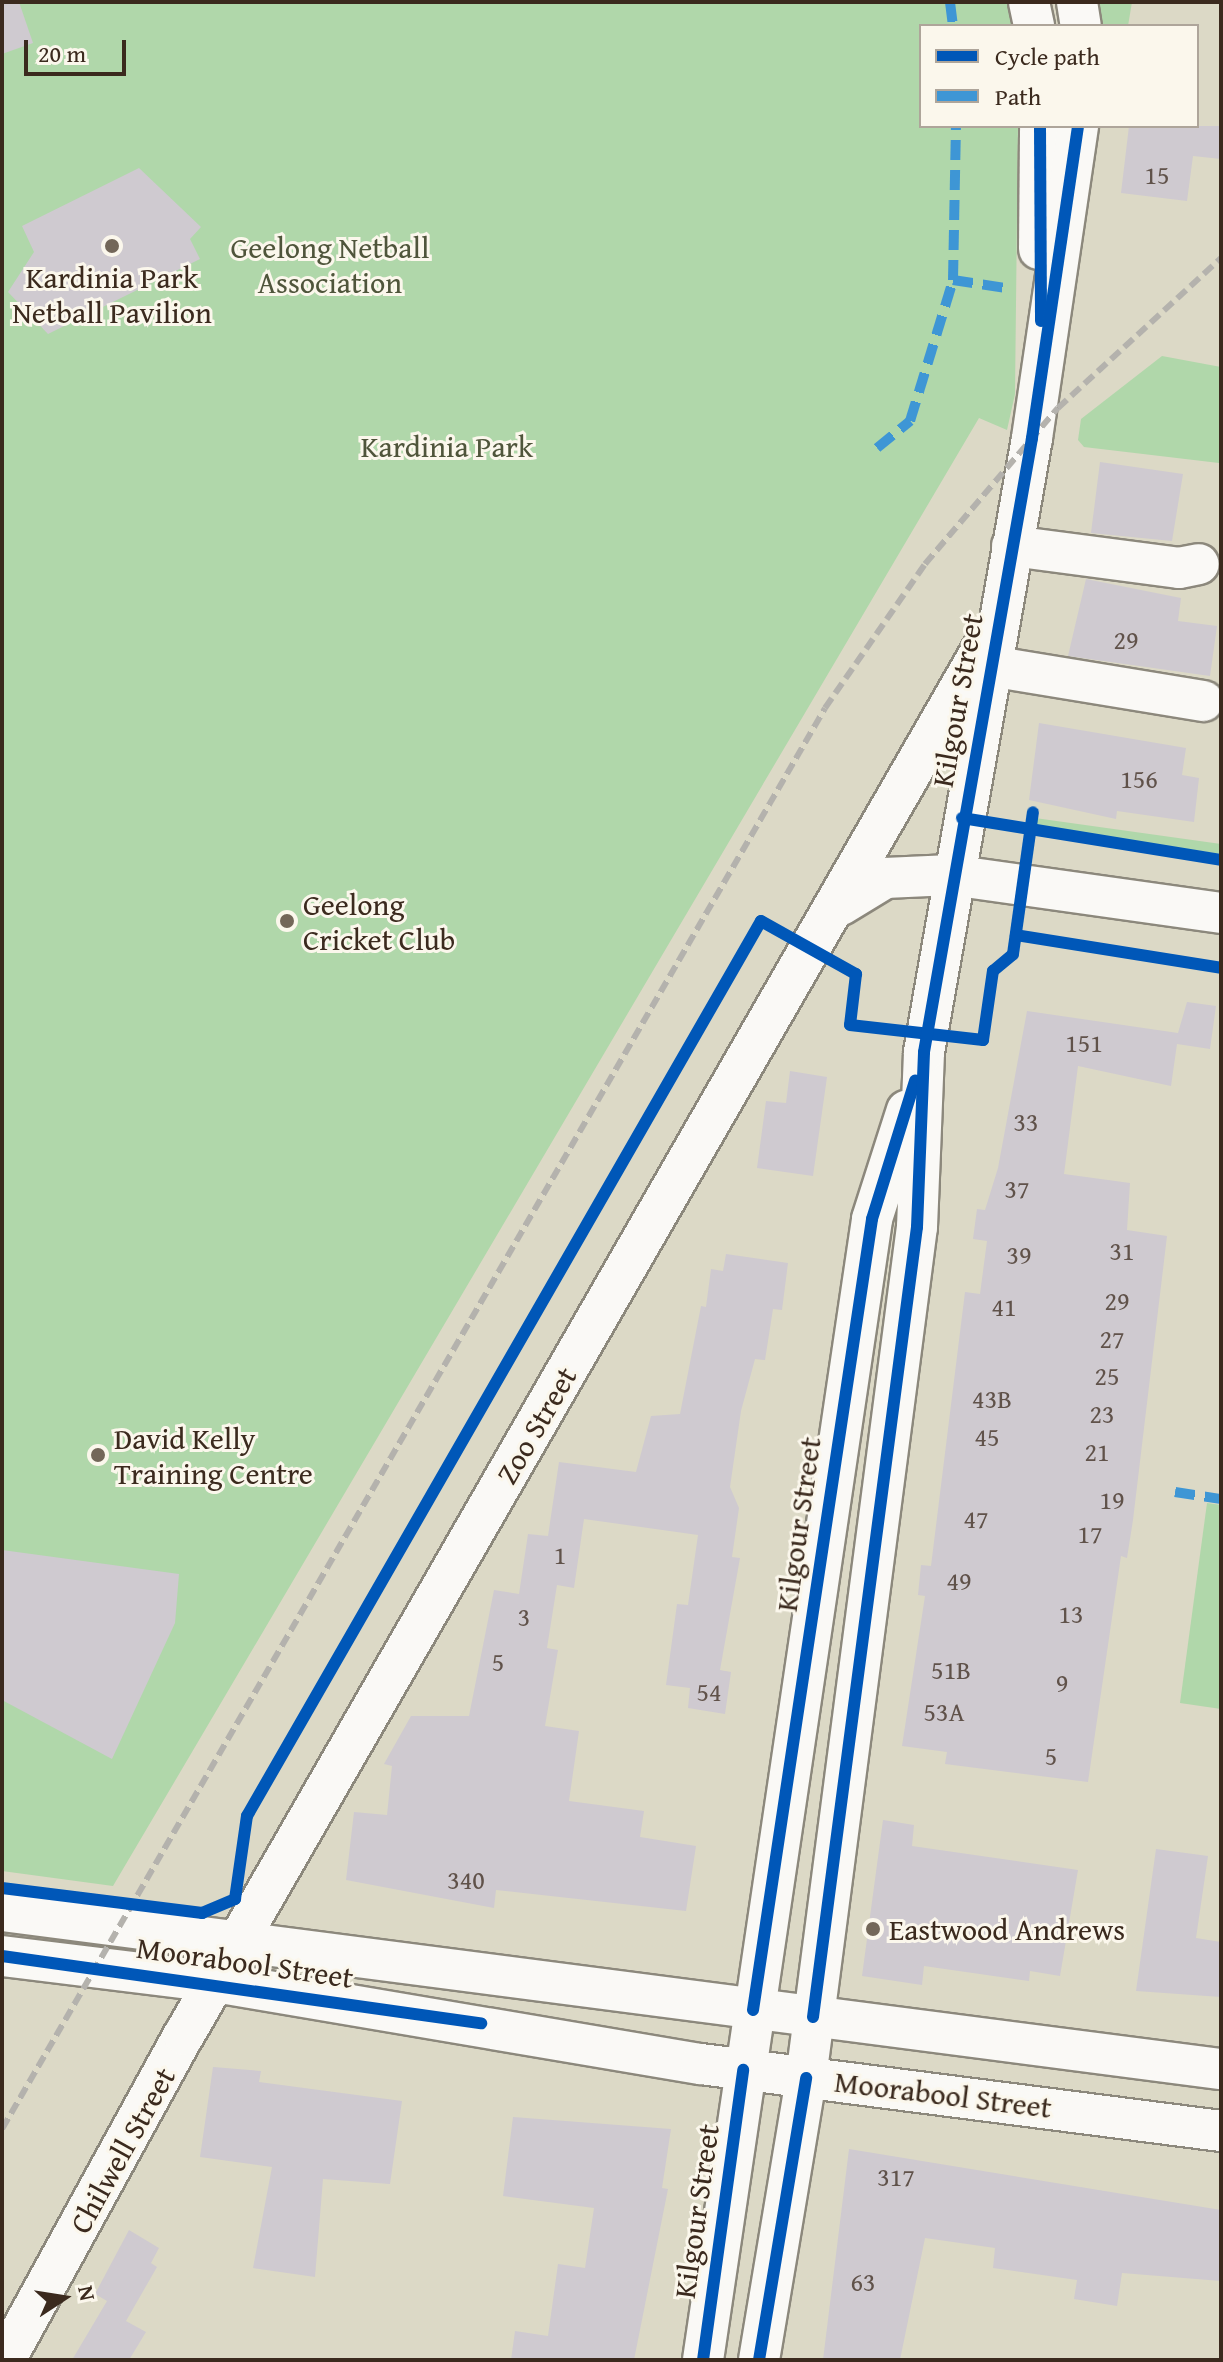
<!DOCTYPE html>
<html>
<head>
<meta charset="utf-8">
<style>
  body { margin:0 }
  #map { position:relative; width:1223px; height:2362px; overflow:hidden; background:#dcd9c6; font-family:"Gentium Book Plus",serif }
  div>[style] { position:absolute }
  .green>* { inset:0; background:#b0d7aa }
  .building>* { inset:0; background:#cfcad0 }
  .roads { filter:drop-shadow(2px 0 #8c887c) drop-shadow(-2px 0 #8c887c) drop-shadow(0 2px #8c887c) drop-shadow(0 -2px #8c887c) }
  .minor>* { height:40px; margin:-20px; padding:0 20px; transform-origin:20px; border-radius:20px; background:#faf9f6 }
  .rail>* { height:6px; margin-top:-3px; transform-origin:0; background:repeating-linear-gradient(90deg,#b4b2ad 0 12px,transparent 0 18px) }
  .quiet>* { height:10px; margin-top:-5px; transform-origin:0; background:repeating-linear-gradient(90deg,#3e96d5 0 20px,transparent 0 30px) }
  .cycleway>* { height:12px; margin:-6px; padding:0 6px; transform-origin:6px; border-radius:6px; background:#0057b8 }
  .dots>* { width:22px; height:22px; translate:-50% -50%; box-sizing:border-box; border:4px solid #fbf7ec; border-radius:50% }
  span { translate:-50% -50%; white-space:nowrap; text-align:center; line-height:1.15; -webkit-text-stroke:6px #fbf7ec; paint-order:stroke }
  .number-label { font-size:26px; color:#60524a }
  .number-label span { -webkit-text-stroke-width:0 }
  .park-label { font-size:30px; color:#4f553b }
  .poi-label { font-size:30px; color:#3b2a1e }
  .left { translate:0 -50%; text-align:left }
  .street-label { font-size:30px; color:#3b2a1e }
  .frame { position:absolute; inset:0; border:4px solid #3b2a1e; pointer-events:none }
  .legend { position:absolute; left:919px; top:24px; width:280px; height:104px; box-sizing:border-box; background:#fbf7ec; border:2px solid #aea59a; margin:0; padding:10px 14px; list-style:none; font-size:24px; color:#3b2a1e }
  .legend li { display:flex; align-items:center; gap:16px; height:40px }
  .legend b { width:40px; border:2px solid #aea59a }
  .north { position:absolute; left:24px; top:2258px; width:80px; height:80px; -webkit-text-stroke:6px #fbf7ec; paint-order:stroke; rotate:78deg; font-size:22px; font-weight:700; line-height:32px; text-align:center; color:#3b2a1e }
  .north::after { content:''; display:block; margin:auto; width:28px; height:36px; background:#3b2a1e; clip-path:polygon(50% 0,100% 100%,50% 72%,0 100%) }
  .scale { position:absolute; left:24px; top:40px; width:102px; height:36px; box-sizing:border-box; border:4px solid #3b2a1e; border-top:0; padding-left:10px; font-size:24px; line-height:28px; white-space:nowrap; color:#3b2a1e; -webkit-text-stroke:6px #fbf7ec; paint-order:stroke }
</style>
</head>
<body>
<div id="map">
  <div class="green">
    <i style="clip-path:polygon(2px 2px,1007px 2px,1012px 26px,921px 26px,921px 126px,1018px 126px,1015px 394px,1007px 430px,979px 418px,113px 1886px,2px 1871px)"></i>
    <i style="clip-path:polygon(1097px 2px,1132px 2px,1128px 26px,1100px 26px)"></i>
    <i style="clip-path:polygon(1162px 356px,1221px 367px,1219px 463px,1084px 447px,1078px 440px,1081px 419px)"></i>
    <i style="clip-path:polygon(1035px 818px,1221px 844px,1221px 854px,1035px 826px)"></i>
    <i style="clip-path:polygon(1207px 1503px,1221px 1505px,1221px 1709px,1180px 1703px)"></i>
  </div>
  <div class="building">
    <i style="clip-path:polygon(2px 2px,19px 2px,33px 43px,2px 54px)"></i>
    <i style="clip-path:polygon(1129px 126px,1221px 126px,1221px 159px,1193px 156px,1187px 201px,1121px 193px)"></i>
    <i style="clip-path:polygon(139px 168px,201px 227px,190px 239px,200px 259px,48px 334px,8px 292px,34px 252px,22px 226px)"></i>
    <i style="clip-path:polygon(1100px 462px,1183px 474px,1172px 541px,1091px 533px)"></i>
    <i style="clip-path:polygon(1086px 579px,1181px 598px,1178px 621px,1217px 626px,1210px 676px,1068px 656px)"></i>
    <i style="clip-path:polygon(1039px 723px,1186px 748px,1182px 775px,1199px 778px,1194px 822px,1117px 811px,1116px 819px,1029px 800px)"></i>
    <i style="clip-path:polygon(1187px 1002px,1216px 1006px,1210px 1049px,1177px 1044px,1171px 1086px,1078px 1066px,1064px 1174px,1130px 1183px,1127px 1230px,1167px 1236px,1133px 1520px,1127px 1558px,1121px 1556px,1088px 1782px,945px 1764px,947px 1752px,902px 1746px,925px 1596px,918px 1595px,921px 1565px,931px 1566px,965px 1292px,980px 1294px,987px 1241px,973px 1239px,977px 1209px,985px 1210px,998px 1168px,1027px 1011px,1178px 1033px)"></i>
    <i style="clip-path:polygon(790px 1071px,827px 1077px,813px 1176px,757px 1168px,766px 1101px,786px 1103px)"></i>
    <i style="clip-path:polygon(726px 1254px,788px 1263px,782px 1310px,773px 1309px,765px 1360px,755px 1359px,741px 1411px,730px 1487px,739px 1508px,732px 1557px,740px 1558px,720px 1670px,731px 1672px,725px 1714px,688px 1708px,690px 1688px,666px 1685px,677px 1604px,688px 1605px,698px 1535px,584px 1519px,574px 1588px,557px 1585px,547px 1648px,558px 1650px,545px 1726px,579px 1731px,569px 1801px,644px 1811px,640px 1837px,696px 1846px,686px 1911px,496px 1890px,494px 1908px,346px 1880px,354px 1812px,387px 1815px,392px 1766px,384px 1764px,411px 1716px,469px 1716px,494px 1590px,519px 1594px,528px 1534px,548px 1536px,559px 1462px,636px 1472px,651px 1416px,680px 1414px,701px 1306px,706px 1307px,711px 1269px,723px 1271px)"></i>
    <i style="clip-path:polygon(2px 1550px,179px 1574px,175px 1623px,112px 1759px,2px 1700px)"></i>
    <i style="clip-path:polygon(883px 1820px,914px 1825px,912px 1846px,1078px 1870px,1060px 1976px,1030px 1971px,1029px 1981px,924px 1966px,922px 1985px,862px 1976px)"></i>
    <i style="clip-path:polygon(1156px 1849px,1208px 1856px,1196px 1938px,1221px 1942px,1221px 1997px,1136px 1991px)"></i>
    <i style="clip-path:polygon(213px 2067px,261px 2071px,259px 2082px,402px 2101px,390px 2184px,323px 2179px,315px 2277px,253px 2268px,272px 2167px,200px 2157px)"></i>
    <i style="clip-path:polygon(513px 2117px,671px 2129px,662px 2188px,668px 2189px,634px 2360px,511px 2360px,515px 2331px,548px 2336px,558px 2264px,585px 2268px,594px 2208px,503px 2196px)"></i>
    <i style="clip-path:polygon(849px 2149px,1221px 2210px,1221px 2281px,1122px 2273px,1117px 2306px,1074px 2299px,1077px 2280px,993px 2268px,995px 2248px,925px 2238px,900px 2360px,823px 2360px)"></i>
    <i style="clip-path:polygon(129px 2230px,159px 2248px,151px 2263px,157px 2267px,126px 2321px,146px 2332px,129px 2360px,72px 2360px,107px 2301px,95px 2294px)"></i>
  </div>
  <div class="roads">
    <div class="minor">
      <i style="left:1029px;top:2px;width:25px;rotate:78deg"></i>
      <i style="left:1077px;top:2px;width:24px;rotate:81deg"></i>
      <i style="left:1039px;top:249px;width:123px;rotate:-89.5deg"></i>
      <i style="left:1012px;top:546px;width:168px;rotate:7.5deg"></i>
      <i style="left:1179px;top:568px;width:20px;rotate:-11deg"></i>
      <i style="left:990px;top:666px;width:216px;rotate:9.3deg"></i>
      <i style="left:841px;top:905px;width:52px;rotate:-31.5deg"></i>
      <i style="left:885px;top:878px;width:66px;rotate:-2.6deg"></i>
      <i style="left:951px;top:875px;width:273px;rotate:8deg"></i>
      <i style="left:2px;top:1911px;width:1229px;rotate:7.39deg"></i>
      <i style="left:2px;top:1956px;width:215px;rotate:7deg"></i>
      <i style="left:215px;top:1982px;width:493px;rotate:9.6deg"></i>
      <i style="left:701px;top:2064px;width:524px;rotate:7.34deg"></i>
      <i style="left:5px;top:2360px;width:371px;rotate:-61.2deg"></i>
      <i style="left:184px;top:2035px;width:1601px;rotate:-60.06deg"></i>
      <i style="left:703px;top:2360px;width:1153px;rotate:-81.57deg"></i>
      <i style="left:872px;top:1219px;width:114px;rotate:-72.2deg"></i>
      <i style="left:759px;top:2360px;width:286px;rotate:-80.5deg"></i>
      <i style="left:806px;top:2078px;width:858px;rotate:-82.57deg"></i>
      <i style="left:917px;top:1227px;width:175px;rotate:-87.7deg"></i>
      <i style="left:924px;top:1052px;width:623px;rotate:-80.02deg"></i>
      <i style="left:1032px;top:438px;width:315px;rotate:-81.6deg"></i>
    </div>
  </div>
  <div class="rail">
    <i style="left:2px;top:2129px;width:1642px;rotate:-59.92deg"></i>
    <i style="left:825px;top:708px;width:175px;rotate:-55.2deg"></i>
    <i style="left:925px;top:564px;width:205px;rotate:-49.6deg"></i>
    <i style="left:1058px;top:408px;width:222px;rotate:-42.6deg"></i>
  </div>
  <div class="quiet">
    <i style="left:950px;top:2px;width:24px;rotate:83deg"></i>
    <i style="left:953px;top:280px;width:154px;rotate:-88.9deg"></i>
    <i style="left:877px;top:448px;width:43px;rotate:-39.3deg"></i>
    <i style="left:910px;top:421px;width:147px;rotate:-73deg"></i>
    <i style="left:953px;top:280px;width:54px;rotate:8.6deg"></i>
    <i style="left:1175px;top:1492px;width:47px;rotate:8.7deg"></i>
  </div>
  <div class="cycleway">
    <i style="left:1040px;top:126px;width:195px;rotate:89.7deg"></i>
    <i style="left:962px;top:818px;width:262px;rotate:9.2deg"></i>
    <i style="left:1016px;top:935px;width:208px;rotate:9.1deg"></i>
    <i style="left:2px;top:1888px;width:202px;rotate:7.1deg"></i>
    <i style="left:202px;top:1913px;width:36px;rotate:-23deg"></i>
    <i style="left:235px;top:1899px;width:84px;rotate:-81.8deg"></i>
    <i style="left:247px;top:1816px;width:1032px;rotate:-60.13deg"></i>
    <i style="left:761px;top:921px;width:109px;rotate:29.2deg"></i>
    <i style="left:856px;top:974px;width:51px;rotate:96.7deg"></i>
    <i style="left:850px;top:1025px;width:134px;rotate:6.4deg"></i>
    <i style="left:983px;top:1040px;width:70px;rotate:-81.8deg"></i>
    <i style="left:993px;top:971px;width:26px;rotate:-40deg"></i>
    <i style="left:1013px;top:954px;width:143px;rotate:-82deg"></i>
    <i style="left:2px;top:1956px;width:484px;rotate:8deg"></i>
    <i style="left:753px;top:2010px;width:800px;rotate:-81.44deg"></i>
    <i style="left:872px;top:1219px;width:145px;rotate:-72.7deg"></i>
    <i style="left:813px;top:2017px;width:797px;rotate:-82.5deg"></i>
    <i style="left:917px;top:1227px;width:175px;rotate:-87.7deg"></i>
    <i style="left:924px;top:1052px;width:623px;rotate:-80.02deg"></i>
    <i style="left:1032px;top:438px;width:315px;rotate:-81.6deg"></i>
    <i style="left:703px;top:2360px;width:293px;rotate:-82.1deg"></i>
    <i style="left:759px;top:2360px;width:286px;rotate:-80.5deg"></i>
  </div>
  <div class="dots">
    <i style="left:112px;top:246px;background:#736759"></i>
    <i style="left:287px;top:921px;background:#736759"></i>
    <i style="left:98px;top:1455px;background:#736759"></i>
    <i style="left:873px;top:1929px;background:#736759"></i>
  </div>
  <div class="number-label">
    <span style="left:1157px;top:175px">15</span>
    <span style="left:1126px;top:640px">29</span>
    <span style="left:1139px;top:779px">156</span>
    <span style="left:1084px;top:1043px">151</span>
    <span style="left:1026px;top:1122px">33</span>
    <span style="left:1017px;top:1189px">37</span>
    <span style="left:1122px;top:1251px">31</span>
    <span style="left:1019px;top:1255px">39</span>
    <span style="left:1117px;top:1301px">29</span>
    <span style="left:1004px;top:1307px">41</span>
    <span style="left:1112px;top:1339px">27</span>
    <span style="left:1107px;top:1376px">25</span>
    <span style="left:992px;top:1399px">43B</span>
    <span style="left:1102px;top:1414px">23</span>
    <span style="left:987px;top:1437px">45</span>
    <span style="left:1097px;top:1452px">21</span>
    <span style="left:1112px;top:1500px">19</span>
    <span style="left:976px;top:1519px">47</span>
    <span style="left:1090px;top:1534px">17</span>
    <span style="left:560px;top:1555px">1</span>
    <span style="left:959px;top:1581px">49</span>
    <span style="left:1071px;top:1614px">13</span>
    <span style="left:524px;top:1617px">3</span>
    <span style="left:498px;top:1662px">5</span>
    <span style="left:951px;top:1670px">51B</span>
    <span style="left:1062px;top:1683px">9</span>
    <span style="left:709px;top:1692px">54</span>
    <span style="left:944px;top:1712px">53A</span>
    <span style="left:1051px;top:1756px">5</span>
    <span style="left:466px;top:1880px">340</span>
    <span style="left:896px;top:2177px">317</span>
    <span style="left:863px;top:2282px">63</span>
  </div>
  <div class="park-label">
    <span style="left:330px;top:264px">Geelong Netball<br>Association</span>
    <span style="left:447px;top:446px">Kardinia Park</span>
  </div>
  <div class="poi-label">
    <span style="left:112px;top:294px">Kardinia Park<br>Netball Pavilion</span>
    <span class="left" style="left:303px;top:921px">Geelong<br>Cricket Club</span>
    <span class="left" style="left:114px;top:1455px">David Kelly<br>Training Centre</span>
    <span class="left" style="left:889px;top:1929px">Eastwood Andrews</span>
  </div>
  <div class="street-label">
    <span style="left:957px;top:700px;rotate:-80deg">Kilgour Street</span>
    <span style="left:536px;top:1425px;rotate:-60deg">Zoo Street</span>
    <span style="left:798px;top:1524px;rotate:-82deg">Kilgour Street</span>
    <span style="left:245px;top:1962px;rotate:8deg">Moorabool Street</span>
    <span style="left:943px;top:2094px;rotate:7deg">Moorabool Street</span>
    <span style="left:122px;top:2150px;rotate:-61deg">Chilwell Street</span>
    <span style="left:696px;top:2211px;rotate:-82deg">Kilgour Street</span>
  </div>
  <div class="frame"></div>
  <ul class="legend">
  <li><b style="height:10px;background:#0057b8"></b>Cycle path</li>
  <li><b style="height:10px;background:#3e96d5"></b>Path</li>
  </ul>
  <div class="north">N</div>
  <div class="scale">20 m</div>
</div>
</body>
</html>
